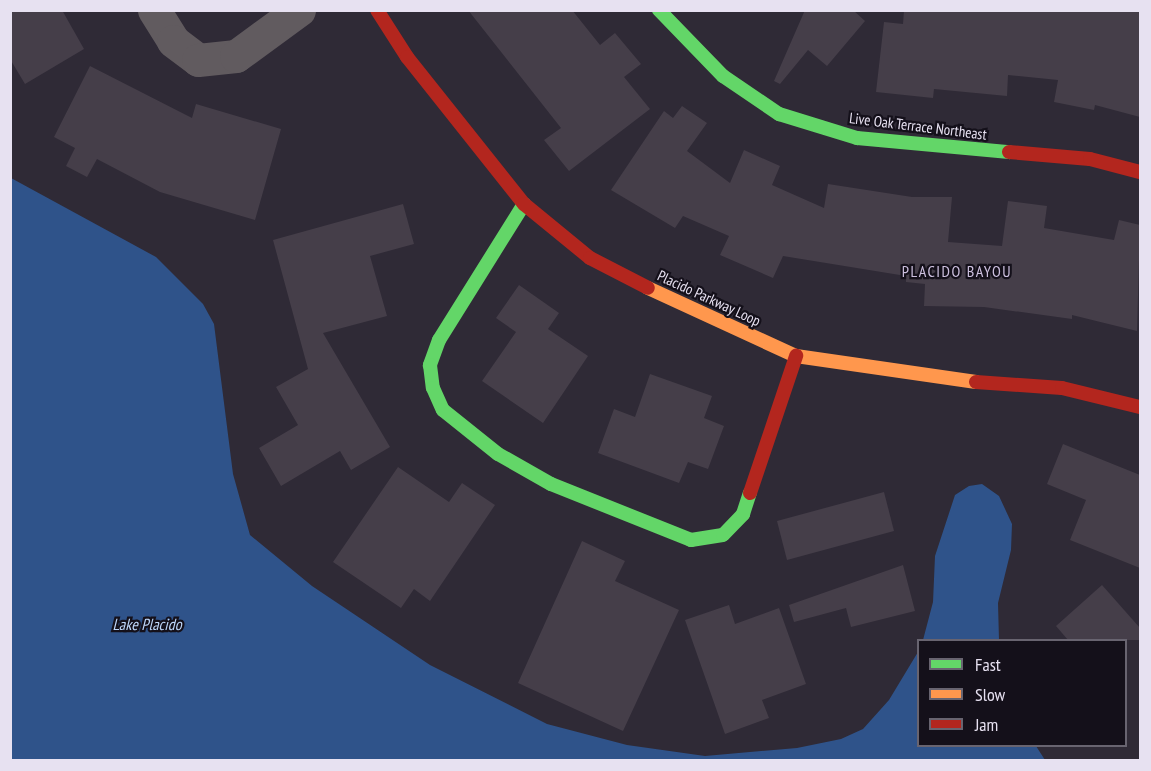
<!DOCTYPE html>
<html>
<head>
<meta charset="utf-8">
<style>
  body { margin:0 }
  #map { position:relative; width:1151px; height:771px; overflow:hidden; background:#2f2a36; font-family:"PT Sans Narrow",sans-serif }
  div>[style] { position:absolute }
  .water>* { inset:0; background:#2f538a }
  .building>* { inset:0; background:#453e49 }
  .street>* { height:33px; margin:-16.5px; padding:0 16.5px; transform-origin:16.5px; border-radius:16.5px; background:#615b5f }
  .fast>* { height:14px; margin:-7px; padding:0 7px; transform-origin:7px; border-radius:7px; background:#63d668 }
  .slow>* { height:14px; margin:-7px; padding:0 7px; transform-origin:7px; border-radius:7px; background:#ff974d }
  .jam>* { height:14px; margin:-7px; padding:0 7px; transform-origin:7px; border-radius:7px; background:#b3261e }
  span { translate:-50% -50%; white-space:nowrap; text-align:center; line-height:1.15; -webkit-text-stroke:4.5px #14101a; paint-order:stroke }
  .street-label { font-size:15px; color:#e7e1f1 }
  .neighbourhood-label { font-size:16px; color:#cdc0df; letter-spacing:1.5px }
  .water-label { font-size:16px; color:#bed6f9; font-style:italic }
  .frame { position:absolute; inset:0; border:12px solid #e7e1f1; pointer-events:none }
  .legend { position:absolute; left:917px; top:639px; width:210px; height:108px; box-sizing:border-box; background:#14101a; border:2px solid #686470; margin:0; padding:8px 10px; list-style:none; font-size:18px; color:#e7e1f1 }
  .legend li { display:flex; align-items:center; gap:12px; height:30px }
  .legend b { width:30px; border:2px solid #686470 }
</style>
</head>
<body>
<div id="map">
  <div class="water">
    <i style="clip-path:polygon(11px 178px,156px 257px,203px 304px,214px 324px,233px 474px,250px 535px,312px 586px,430px 665px,547px 724px,627px 745px,705px 756px,797px 748px,841px 739px,863px 729px,889px 700px,918px 652px,918px 746px,1036px 746px,1045px 760px,11px 760px)"></i>
    <i style="clip-path:polygon(982px 484px,999px 496px,1012px 524px,1011px 550px,998px 603px,999px 640px,923px 640px,933px 602px,935px 556px,955px 495px,969px 486px)"></i>
  </div>
  <div class="building">
    <i style="clip-path:polygon(10px 10px,62px 10px,84px 49px,25px 84px,10px 59px)"></i>
    <i style="clip-path:polygon(468px 10px,572px 10px,600px 45px,615px 33px,641px 64px,624px 77px,650px 109px,569px 171px,544px 140px,561px 128px)"></i>
    <i style="clip-path:polygon(805px 10px,853px 10px,865px 21px,827px 66px,808px 50px,780px 84px,774px 81px)"></i>
    <i style="clip-path:polygon(904px 10px,1140px 10px,1140px 117px,1095px 105px,1094px 110px,1054px 102px,1058px 80px,1008px 75px,1007px 96px,934px 89px,933px 98px,876px 92px,884px 22px,903px 24px)"></i>
    <i style="clip-path:polygon(90px 66px,192px 118px,196px 104px,281px 129px,255px 220px,160px 192px,97px 159px,87px 177px,66px 166px,75px 148px,54px 137px)"></i>
    <i style="clip-path:polygon(682px 106px,707px 123px,687px 151px,730px 183px,744px 150px,780px 166px,772px 185px,824px 208px,828px 184px,912px 197px,952px 197px,948px 242px,1002px 246px,1008px 201px,1047px 206px,1044px 228px,1114px 240px,1119px 220px,1140px 225px,1137px 331px,1072px 315px,1072px 319px,984px 307px,924px 306px,925px 284px,906px 282px,906px 276px,783px 256px,773px 278px,720px 255px,729px 236px,683px 216px,675px 228px,611px 190px,664px 111px,673px 118px)"></i>
    <i style="clip-path:polygon(403px 204px,414px 244px,370px 256px,387px 316px,323px 333px,390px 447px,351px 470px,340px 451px,281px 486px,259px 448px,298px 425px,276px 387px,308px 369px,273px 240px)"></i>
    <i style="clip-path:polygon(519px 285px,559px 313px,548px 329px,588px 356px,543px 423px,482px 381px,516px 332px,496px 318px)"></i>
    <i style="clip-path:polygon(650px 374px,712px 396px,704px 418px,724px 426px,708px 469px,688px 462px,679px 483px,598px 453px,614px 409px,635px 417px)"></i>
    <i style="clip-path:polygon(1063px 444px,1140px 475px,1140px 568px,1070px 540px,1086px 500px,1047px 484px)"></i>
    <i style="clip-path:polygon(398px 467px,449px 502px,462px 483px,495px 505px,430px 601px,414px 589px,401px 608px,333px 562px)"></i>
    <i style="clip-path:polygon(884px 492px,894px 531px,787px 560px,777px 521px)"></i>
    <i style="clip-path:polygon(582px 541px,625px 561px,615px 581px,679px 610px,623px 731px,518px 683px)"></i>
    <i style="clip-path:polygon(903px 565px,915px 611px,851px 627px,846px 608px,794px 622px,789px 605px)"></i>
    <i style="clip-path:polygon(1102px 585px,1140px 628px,1140px 640px,1068px 640px,1056px 626px)"></i>
    <i style="clip-path:polygon(729px 605px,735px 624px,779px 608px,806px 684px,762px 700px,769px 718px,725px 734px,685px 620px)"></i>
  </div>
  <div class="street">
    <i style="left:154px;top:10px;width:36px;rotate:58deg"></i>
    <i style="left:173px;top:41px;width:31px;rotate:37deg"></i>
    <i style="left:198px;top:60px;width:38px;rotate:-6deg"></i>
    <i style="left:236px;top:56px;width:78px;rotate:-36.1deg"></i>
  </div>
  <div class="fast">
    <i style="left:659px;top:10px;width:92px;rotate:45.9deg"></i>
    <i style="left:723px;top:76px;width:68px;rotate:34.2deg"></i>
    <i style="left:779px;top:114px;width:82px;rotate:17.1deg"></i>
    <i style="left:857px;top:138px;width:153px;rotate:5.3deg"></i>
    <i style="left:524px;top:204px;width:160px;rotate:122deg"></i>
    <i style="left:439px;top:340px;width:27px;rotate:110deg"></i>
    <i style="left:430px;top:365px;width:23px;rotate:83deg"></i>
    <i style="left:433px;top:388px;width:24px;rotate:66deg"></i>
    <i style="left:443px;top:410px;width:70px;rotate:38.7deg"></i>
    <i style="left:498px;top:454px;width:61px;rotate:29.5deg"></i>
    <i style="left:551px;top:484px;width:151px;rotate:21.8deg"></i>
    <i style="left:691px;top:540px;width:32px;rotate:-9deg"></i>
    <i style="left:723px;top:535px;width:29px;rotate:-46deg"></i>
    <i style="left:743px;top:514px;width:22px;rotate:-72deg"></i>
  </div>
  <div class="slow">
    <i style="left:648px;top:288px;width:163px;rotate:24.7deg"></i>
    <i style="left:796px;top:356px;width:182px;rotate:8.2deg"></i>
  </div>
  <div class="jam">
    <i style="left:377px;top:10px;width:56px;rotate:57.4deg"></i>
    <i style="left:407px;top:57px;width:188px;rotate:51.5deg"></i>
    <i style="left:524px;top:204px;width:85px;rotate:39.3deg"></i>
    <i style="left:590px;top:258px;width:65px;rotate:27.3deg"></i>
    <i style="left:1009px;top:152px;width:81px;rotate:4.9deg"></i>
    <i style="left:1090px;top:159px;width:52px;rotate:14.6deg"></i>
    <i style="left:976px;top:382px;width:86px;rotate:4deg"></i>
    <i style="left:1062px;top:388px;width:80px;rotate:13.7deg"></i>
    <i style="left:750px;top:493px;width:145px;rotate:-71.4deg"></i>
  </div>
  <div class="street-label">
    <span style="left:918px;top:126px;rotate:7deg">Live Oak Terrace Northeast</span>
    <span style="left:709px;top:298px;rotate:25deg">Placido Parkway Loop</span>
  </div>
  <div class="neighbourhood-label">
    <span style="left:957px;top:271px">PLACIDO BAYOU</span>
  </div>
  <div class="water-label">
    <span style="left:147px;top:624px">Lake Placido</span>
  </div>
  <div class="frame"></div>
  <ul class="legend">
  <li><b style="height:8px;background:#63d668"></b>Fast</li>
  <li><b style="height:8px;background:#ff974d"></b>Slow</li>
  <li><b style="height:8px;background:#b3261e"></b>Jam</li>
  </ul>
</div>
</body>
</html>
